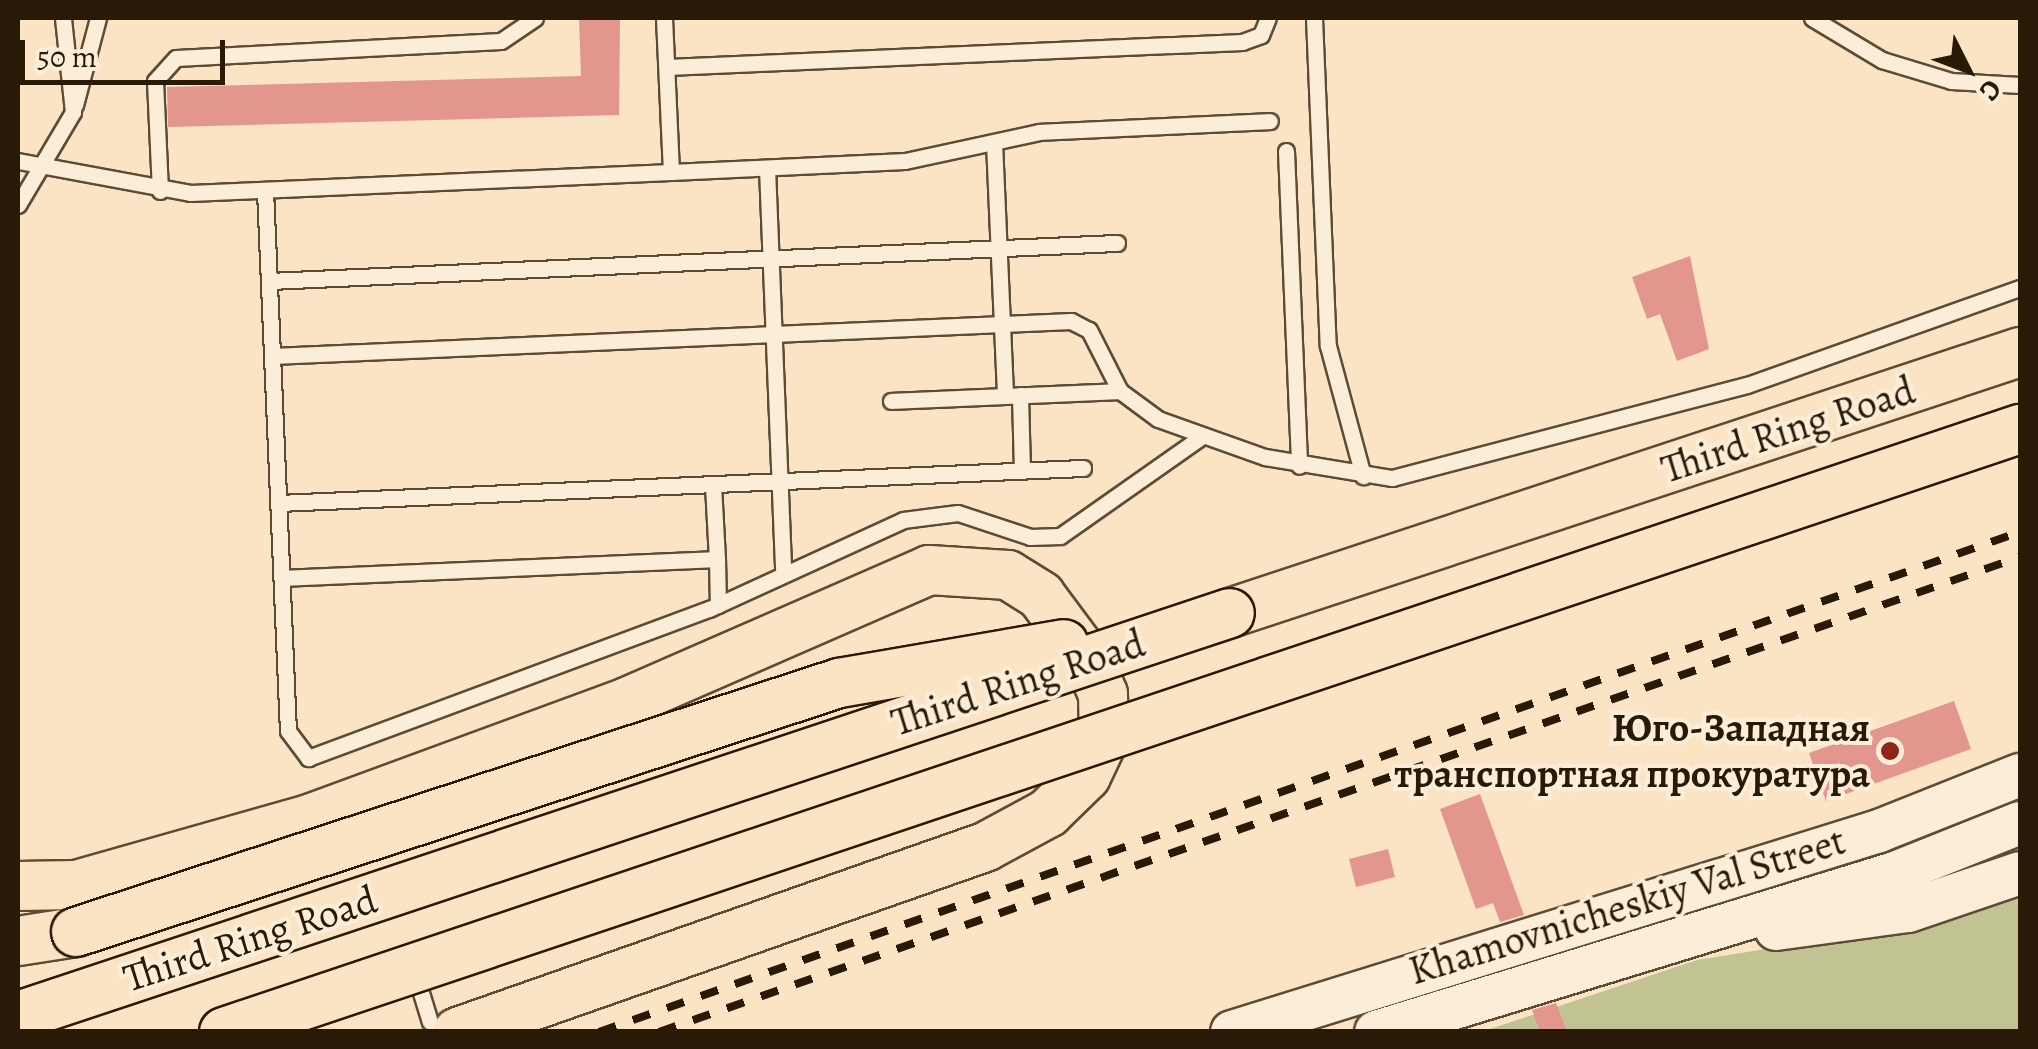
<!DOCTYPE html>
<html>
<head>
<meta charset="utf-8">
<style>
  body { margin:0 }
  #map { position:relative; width:2038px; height:1049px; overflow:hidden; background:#fae4c4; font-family:Alegreya,serif }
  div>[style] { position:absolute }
  .green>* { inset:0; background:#c1c392 }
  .building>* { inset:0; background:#e2968d }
  .roads { filter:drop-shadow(2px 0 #5c4c36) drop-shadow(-2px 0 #5c4c36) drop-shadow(0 2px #5c4c36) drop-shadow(0 -2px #5c4c36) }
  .lane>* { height:15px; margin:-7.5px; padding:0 7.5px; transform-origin:7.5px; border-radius:7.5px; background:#fcedd9 }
  .secondary>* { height:42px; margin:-21px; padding:0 21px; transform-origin:21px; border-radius:21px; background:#fcedd9 }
  .primary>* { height:48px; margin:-24px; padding:0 24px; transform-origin:24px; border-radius:24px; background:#fae4c4 }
  .rail>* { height:8px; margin-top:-4px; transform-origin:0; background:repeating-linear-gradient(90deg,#281a07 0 18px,transparent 0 36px) }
  .bridges { filter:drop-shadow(2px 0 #281a07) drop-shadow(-2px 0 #281a07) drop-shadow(0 2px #281a07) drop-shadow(0 -2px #281a07) }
  .primary-bridge>* { height:48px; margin:-24px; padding:0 24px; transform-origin:24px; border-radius:24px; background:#fae4c4 }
  .dots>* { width:28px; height:28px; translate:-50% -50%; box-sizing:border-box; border:5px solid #fcedd9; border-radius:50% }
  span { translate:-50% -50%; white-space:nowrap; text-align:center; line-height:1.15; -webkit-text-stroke:8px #fcedd9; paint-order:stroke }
  .street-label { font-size:40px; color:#281a07 }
  .poi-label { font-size:40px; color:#281a07; font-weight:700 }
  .right { translate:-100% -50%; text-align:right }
  .frame { position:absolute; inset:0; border:20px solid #281a07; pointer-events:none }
  .north { position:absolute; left:1918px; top:20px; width:100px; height:100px; -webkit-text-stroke:8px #fcedd9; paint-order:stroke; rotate:132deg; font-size:28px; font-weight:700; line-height:40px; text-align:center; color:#281a07 }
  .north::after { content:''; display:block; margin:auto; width:35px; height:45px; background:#281a07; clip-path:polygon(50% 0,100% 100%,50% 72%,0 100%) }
  .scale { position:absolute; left:20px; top:40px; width:205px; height:45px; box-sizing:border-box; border:5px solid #281a07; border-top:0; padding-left:12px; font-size:30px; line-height:35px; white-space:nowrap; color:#281a07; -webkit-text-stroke:8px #fcedd9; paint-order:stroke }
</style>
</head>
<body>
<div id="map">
  <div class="green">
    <i style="clip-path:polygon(2020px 893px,2020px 1031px,1481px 1032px,1697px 960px,1853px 935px)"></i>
  </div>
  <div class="building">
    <i style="clip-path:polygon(579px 18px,620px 18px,619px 115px,168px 127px,167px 87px,581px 76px)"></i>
    <i style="clip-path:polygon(1690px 256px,1709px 349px,1677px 361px,1660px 314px,1647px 319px,1632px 277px)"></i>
    <i style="clip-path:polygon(1954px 701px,1971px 749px,1826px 801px,1809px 753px)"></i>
    <i style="clip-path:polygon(1480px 794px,1524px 915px,1500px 922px,1493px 903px,1476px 909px,1440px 809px)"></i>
    <i style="clip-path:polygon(1388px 849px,1395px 877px,1356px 887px,1349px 859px)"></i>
    <i style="clip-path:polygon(1556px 1003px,1567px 1032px,1540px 1032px,1532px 1010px)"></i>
  </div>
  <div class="roads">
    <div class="lane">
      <i style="left:664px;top:18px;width:154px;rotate:87.4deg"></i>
      <i style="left:671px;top:172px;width:234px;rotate:-2.7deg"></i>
      <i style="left:905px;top:161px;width:137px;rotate:-12.2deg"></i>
      <i style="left:1039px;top:132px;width:231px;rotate:-2.7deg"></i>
      <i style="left:1314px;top:18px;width:328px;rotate:87.6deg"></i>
      <i style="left:1328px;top:346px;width:135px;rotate:74.9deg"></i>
      <i style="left:1812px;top:18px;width:82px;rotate:31deg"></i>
      <i style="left:1882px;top:60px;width:72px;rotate:16.9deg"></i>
      <i style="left:1951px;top:81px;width:69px;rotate:3.3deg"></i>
      <i style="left:667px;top:67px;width:576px;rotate:-2.49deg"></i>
      <i style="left:1242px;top:42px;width:20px;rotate:-20deg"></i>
      <i style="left:1261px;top:35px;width:18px;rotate:-68deg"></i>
      <i style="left:75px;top:105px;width:90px;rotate:-75.2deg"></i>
      <i style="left:994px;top:142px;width:254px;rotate:87.5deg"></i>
      <i style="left:1286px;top:151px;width:315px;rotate:87.6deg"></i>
      <i style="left:18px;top:161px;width:175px;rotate:10.5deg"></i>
      <i style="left:190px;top:193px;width:481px;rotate:-2.5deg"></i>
      <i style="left:767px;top:168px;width:404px;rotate:87.7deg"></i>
      <i style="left:265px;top:190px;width:541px;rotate:87.57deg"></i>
      <i style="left:288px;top:731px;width:34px;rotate:53deg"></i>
      <i style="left:308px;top:758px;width:428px;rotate:-20.4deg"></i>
      <i style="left:709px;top:609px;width:213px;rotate:-24.6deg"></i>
      <i style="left:903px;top:520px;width:55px;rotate:-7.3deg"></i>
      <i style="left:958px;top:513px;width:76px;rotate:18.4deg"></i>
      <i style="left:1030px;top:537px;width:30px;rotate:-2deg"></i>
      <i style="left:1060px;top:536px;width:172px;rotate:-35.1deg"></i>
      <i style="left:160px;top:191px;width:110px;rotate:-92.6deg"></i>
      <i style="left:155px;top:81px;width:31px;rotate:-48deg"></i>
      <i style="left:176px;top:58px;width:325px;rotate:-3deg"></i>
      <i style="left:501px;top:41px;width:41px;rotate:-34.1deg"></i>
      <i style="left:18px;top:205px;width:108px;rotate:-59.4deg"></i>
      <i style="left:73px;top:112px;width:95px;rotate:-96.1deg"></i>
      <i style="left:269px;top:281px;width:849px;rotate:-2.57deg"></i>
      <i style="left:272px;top:356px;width:800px;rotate:-2.51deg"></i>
      <i style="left:1071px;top:321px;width:20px;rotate:27deg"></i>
      <i style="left:1089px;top:330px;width:68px;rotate:63.1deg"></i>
      <i style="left:1120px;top:391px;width:47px;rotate:36.4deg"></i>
      <i style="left:1158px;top:419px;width:114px;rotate:19.6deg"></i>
      <i style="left:1265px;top:457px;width:129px;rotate:9.4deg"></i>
      <i style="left:1392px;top:478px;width:367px;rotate:-14.7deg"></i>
      <i style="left:1747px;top:385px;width:290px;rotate:-19.6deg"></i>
      <i style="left:1020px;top:395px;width:76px;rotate:88.5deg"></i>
      <i style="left:891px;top:401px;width:229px;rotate:-2.5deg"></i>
      <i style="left:278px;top:503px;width:806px;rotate:-2.49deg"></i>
      <i style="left:717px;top:559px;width:46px;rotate:88.8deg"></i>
      <i style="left:282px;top:578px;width:435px;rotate:-2.5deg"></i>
      <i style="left:717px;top:559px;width:75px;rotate:-93.1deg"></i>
      <i style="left:415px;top:973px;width:51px;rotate:73deg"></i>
    </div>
    <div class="secondary">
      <i style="left:1776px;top:929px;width:133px;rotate:-7.8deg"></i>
      <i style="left:1908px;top:911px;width:118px;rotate:-18.7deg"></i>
      <i style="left:1232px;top:1032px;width:678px;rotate:-17.26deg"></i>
      <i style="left:1879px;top:831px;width:152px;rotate:-21.7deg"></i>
      <i style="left:1376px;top:1032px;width:543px;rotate:-17.03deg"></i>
      <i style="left:1895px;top:873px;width:135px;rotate:-21.8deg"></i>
    </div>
    <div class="primary">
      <i style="left:1230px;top:613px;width:832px;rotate:-18.28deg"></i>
      <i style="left:18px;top:886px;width:58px;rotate:-1deg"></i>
      <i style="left:76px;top:885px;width:245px;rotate:-15.8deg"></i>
      <i style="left:312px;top:818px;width:336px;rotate:-20.2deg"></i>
      <i style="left:627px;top:702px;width:330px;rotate:-23.6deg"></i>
      <i style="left:929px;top:570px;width:79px;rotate:3.6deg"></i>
      <i style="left:1008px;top:575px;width:39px;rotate:32deg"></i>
      <i style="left:1041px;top:596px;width:79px;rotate:53.3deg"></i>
      <i style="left:1088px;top:659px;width:38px;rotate:67deg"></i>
      <i style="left:1103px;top:694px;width:44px;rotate:88.7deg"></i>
      <i style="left:1104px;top:738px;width:42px;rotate:115.3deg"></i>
      <i style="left:1086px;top:776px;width:53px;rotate:135.8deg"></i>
      <i style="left:1048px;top:813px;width:72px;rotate:151.6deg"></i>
      <i style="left:985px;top:847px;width:559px;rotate:160.66deg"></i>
      <i style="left:18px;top:941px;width:59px;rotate:-8.8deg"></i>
    </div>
  </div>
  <div class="rail">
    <i style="left:599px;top:1032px;width:1506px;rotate:-19.39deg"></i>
    <i style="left:659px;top:1032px;width:1442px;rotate:-19.24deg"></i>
  </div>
  <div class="bridges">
    <div class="primary-bridge">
      <i style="left:76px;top:932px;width:803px;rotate:-18.07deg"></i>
      <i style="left:839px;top:683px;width:228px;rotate:-9.8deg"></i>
      <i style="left:18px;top:1016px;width:1277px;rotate:-18.39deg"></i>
      <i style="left:224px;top:1032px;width:1895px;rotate:-18.56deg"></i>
    </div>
  </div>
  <div class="dots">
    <i style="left:1890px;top:751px;background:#8f2418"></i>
  </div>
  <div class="street-label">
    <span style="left:1788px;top:430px;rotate:-18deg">Third Ring Road</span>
    <span style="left:1018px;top:683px;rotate:-18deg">Third Ring Road</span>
    <span style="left:1627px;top:906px;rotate:-17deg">Khamovnicheskiy Val Street</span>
    <span style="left:250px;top:939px;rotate:-18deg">Third Ring Road</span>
  </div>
  <div class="poi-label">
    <span class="right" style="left:1870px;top:751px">Юго-Западная<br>транспортная прокуратура</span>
  </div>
  <div class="frame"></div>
  <div class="north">С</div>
  <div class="scale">50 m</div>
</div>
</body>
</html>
